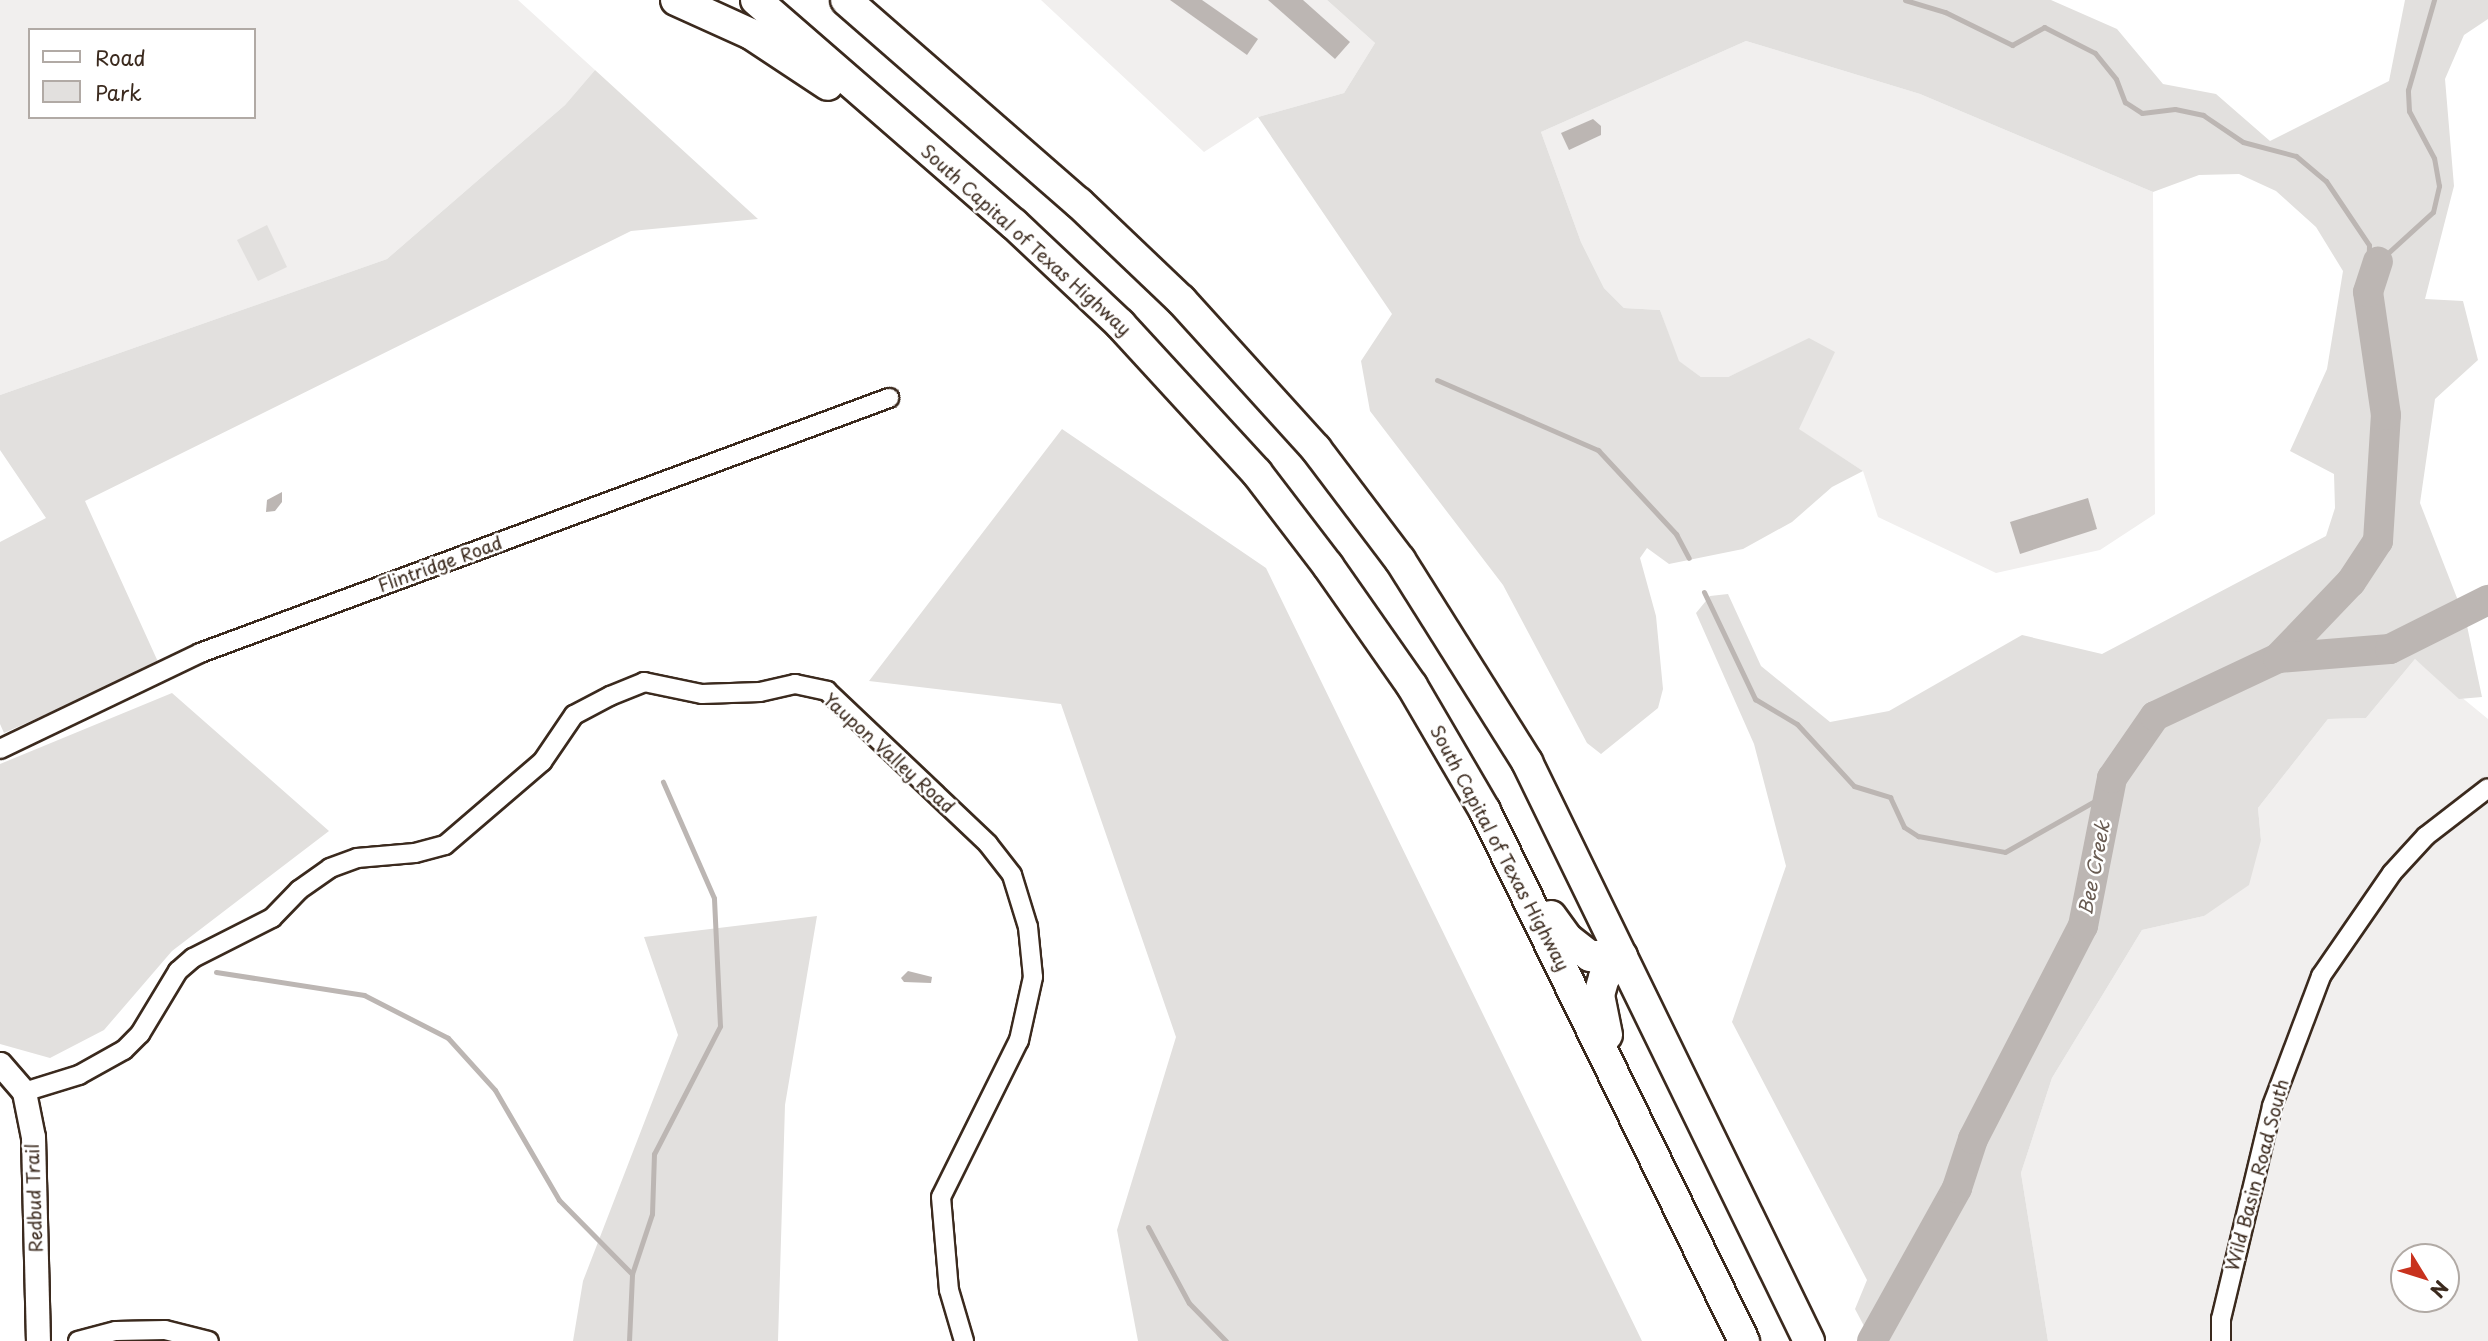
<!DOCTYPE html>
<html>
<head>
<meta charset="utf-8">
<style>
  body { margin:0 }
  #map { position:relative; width:2488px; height:1341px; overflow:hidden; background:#fff; font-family:"Playpen Sans",sans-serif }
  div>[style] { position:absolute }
  .built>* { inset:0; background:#f1efee }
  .green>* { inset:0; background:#e2e0de }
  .water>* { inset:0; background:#bcb6b3 }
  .stream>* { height:5px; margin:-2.5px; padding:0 2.5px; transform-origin:2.5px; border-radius:2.5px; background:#bcb6b3 }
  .river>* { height:30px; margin:-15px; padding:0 15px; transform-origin:15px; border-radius:15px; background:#bcb6b3 }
  .roads { filter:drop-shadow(2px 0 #3b2a1e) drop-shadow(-2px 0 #3b2a1e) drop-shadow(0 2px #3b2a1e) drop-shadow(0 -2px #3b2a1e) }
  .minor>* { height:18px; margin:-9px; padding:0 9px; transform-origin:9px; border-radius:9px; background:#fff }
  .tertiary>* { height:23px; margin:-11.5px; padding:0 11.5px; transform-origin:11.5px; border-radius:11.5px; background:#fff }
  .trunk>* { height:30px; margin:-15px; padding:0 15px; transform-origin:15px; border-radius:15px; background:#fff }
  span { translate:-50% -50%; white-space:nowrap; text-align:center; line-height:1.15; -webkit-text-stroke:5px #fff; paint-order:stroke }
  .street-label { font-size:18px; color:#3b2a1e }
  .water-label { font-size:19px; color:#685b52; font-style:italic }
  .legend { position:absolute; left:28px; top:28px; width:228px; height:91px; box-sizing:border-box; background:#fff; border:2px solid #b1aaa5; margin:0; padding:9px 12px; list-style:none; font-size:21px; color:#3b2a1e }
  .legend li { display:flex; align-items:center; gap:14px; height:35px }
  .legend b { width:35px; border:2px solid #b1aaa5 }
  .north { position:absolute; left:2390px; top:1243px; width:70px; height:70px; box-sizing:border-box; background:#fff; border:2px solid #b1aaa5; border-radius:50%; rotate:128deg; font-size:19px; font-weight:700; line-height:28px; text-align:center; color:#3b2a1e }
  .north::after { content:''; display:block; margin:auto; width:24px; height:32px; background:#c8321e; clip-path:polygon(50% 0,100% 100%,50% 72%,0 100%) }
</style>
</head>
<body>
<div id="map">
  <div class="built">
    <i style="clip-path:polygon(evenodd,0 0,518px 0,595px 70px,565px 105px,387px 259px,0 395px,0 0,30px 30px,254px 30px,254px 117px,30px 117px,30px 30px)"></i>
    <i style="clip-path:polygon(1041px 0,1327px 0,1375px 43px,1344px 93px,1258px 117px,1204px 152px)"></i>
    <i style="clip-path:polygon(1746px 41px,1920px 94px,2153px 192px,2155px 514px,2100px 550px,1996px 573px,1878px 517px,1863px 471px,1798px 429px,1757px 364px,1728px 377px,1701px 377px,1678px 361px,1660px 310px,1624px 308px,1604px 288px,1581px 242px,1541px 132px)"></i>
    <i style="clip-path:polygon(evenodd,2415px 659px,2488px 719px,2488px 1341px,2048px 1341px,2021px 1173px,2052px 1078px,2142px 930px,2204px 916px,2261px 840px,2258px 808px,2328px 719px,2366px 718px,2415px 659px,2404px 1257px,2446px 1257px,2446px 1299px,2404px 1299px,2404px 1257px)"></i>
  </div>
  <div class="green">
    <i style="clip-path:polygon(1327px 0,2051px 0,2117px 29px,2163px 84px,2216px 94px,2270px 141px,2389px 81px,2405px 0,2488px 0,2488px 19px,2464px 35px,2445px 79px,2454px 186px,2425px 299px,2463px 301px,2478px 360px,2435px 399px,2420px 503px,2466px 621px,2482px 697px,2459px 699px,2415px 659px,2366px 718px,2328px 719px,2258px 808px,2261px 840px,2249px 885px,2204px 916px,2142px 930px,2052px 1078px,2021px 1173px,2048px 1341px,1872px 1341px,1855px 1309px,1867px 1280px,1732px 1022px,1786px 866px,1754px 744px,1696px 613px,1710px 596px,1728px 594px,1761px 666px,1830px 722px,1889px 711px,2022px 635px,2102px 654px,2326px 536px,2335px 508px,2334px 474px,2290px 451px,2327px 369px,2343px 271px,2316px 227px,2276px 191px,2239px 174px,2199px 175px,2153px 192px,1920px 94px,1746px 41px,1541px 132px,1581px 242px,1604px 288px,1624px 308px,1660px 310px,1679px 361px,1701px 377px,1728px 377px,1809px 338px,1835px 352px,1799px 429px,1863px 471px,1832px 487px,1792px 522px,1743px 549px,1669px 564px,1647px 548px,1640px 558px,1656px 616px,1663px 689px,1658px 708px,1601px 754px,1587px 743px,1503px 585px,1370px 411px,1361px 361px,1392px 314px,1258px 117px,1344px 93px,1375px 43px)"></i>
    <i style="clip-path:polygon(595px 70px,758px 219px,631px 231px,85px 501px,159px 664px,4px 733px,0 724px,0 542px,46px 518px,0 450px,0 395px,387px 259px,565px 105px)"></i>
    <i style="clip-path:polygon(267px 225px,287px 267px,258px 281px,237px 240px)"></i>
    <i style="clip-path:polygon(1062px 429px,1266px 568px,1642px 1341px,1138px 1341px,1117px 1230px,1176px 1037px,1061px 704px,869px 681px)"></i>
    <i style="clip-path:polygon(172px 693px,329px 831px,172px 951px,104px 1030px,50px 1058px,0 1044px,0 764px)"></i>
    <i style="clip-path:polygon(817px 916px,785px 1105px,778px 1341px,573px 1341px,583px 1281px,678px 1035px,644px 937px)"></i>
  </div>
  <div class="water">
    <i style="clip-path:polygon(1170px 0,1202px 0,1258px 39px,1247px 55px)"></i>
    <i style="clip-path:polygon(1268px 0,1303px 0,1350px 42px,1335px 59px)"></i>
    <i style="clip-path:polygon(1593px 119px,1601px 126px,1601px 135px,1569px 150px,1561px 133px)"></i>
    <i style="clip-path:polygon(282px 492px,282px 502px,275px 511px,266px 512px,267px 500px)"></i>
    <i style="clip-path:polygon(2088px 498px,2097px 529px,2020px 554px,2010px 522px)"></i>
    <i style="clip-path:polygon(908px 971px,932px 977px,931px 983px,904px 982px,901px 978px)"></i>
  </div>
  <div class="stream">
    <i style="left:1905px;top:0;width:42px;rotate:16.7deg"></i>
    <i style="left:1945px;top:12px;width:75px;rotate:26.2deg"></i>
    <i style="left:2012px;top:45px;width:37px;rotate:-29deg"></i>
    <i style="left:2044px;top:27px;width:57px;rotate:27deg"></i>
    <i style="left:2095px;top:53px;width:33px;rotate:51deg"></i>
    <i style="left:2116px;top:79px;width:25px;rotate:69deg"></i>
    <i style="left:2125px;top:102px;width:20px;rotate:33deg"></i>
    <i style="left:2142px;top:113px;width:33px;rotate:-7deg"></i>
    <i style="left:2175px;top:109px;width:29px;rotate:12deg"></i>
    <i style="left:2203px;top:115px;width:48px;rotate:34deg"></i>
    <i style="left:2243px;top:142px;width:55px;rotate:14.8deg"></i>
    <i style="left:2296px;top:156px;width:39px;rotate:40deg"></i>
    <i style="left:2326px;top:181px;width:77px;rotate:56.1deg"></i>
    <i style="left:2369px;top:245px;width:47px;rotate:91.2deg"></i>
    <i style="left:2378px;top:262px;width:74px;rotate:-42.3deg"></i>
    <i style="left:2433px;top:212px;width:27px;rotate:-77deg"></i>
    <i style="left:2439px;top:186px;width:28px;rotate:-100deg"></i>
    <i style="left:2434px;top:158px;width:53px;rotate:-118deg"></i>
    <i style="left:2409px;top:111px;width:21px;rotate:-93deg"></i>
    <i style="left:2408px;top:90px;width:94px;rotate:-73.9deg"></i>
    <i style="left:1437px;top:380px;width:176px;rotate:23.5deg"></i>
    <i style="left:1598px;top:450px;width:115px;rotate:47.1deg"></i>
    <i style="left:1676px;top:534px;width:27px;rotate:62deg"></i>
    <i style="left:1704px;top:592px;width:119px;rotate:64.5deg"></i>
    <i style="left:1755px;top:699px;width:49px;rotate:30.8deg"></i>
    <i style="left:1797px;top:724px;width:84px;rotate:47.4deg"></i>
    <i style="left:1854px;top:786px;width:38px;rotate:17deg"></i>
    <i style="left:1890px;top:797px;width:33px;rotate:65deg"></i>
    <i style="left:1904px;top:827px;width:17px;rotate:33deg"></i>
    <i style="left:1918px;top:836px;width:88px;rotate:10.4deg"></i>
    <i style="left:2005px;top:852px;width:120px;rotate:-29.6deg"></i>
    <i style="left:216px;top:972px;width:150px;rotate:8.8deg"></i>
    <i style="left:364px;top:995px;width:94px;rotate:27.1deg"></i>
    <i style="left:448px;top:1038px;width:70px;rotate:47.9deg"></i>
    <i style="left:495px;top:1090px;width:127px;rotate:59.8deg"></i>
    <i style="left:559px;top:1200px;width:104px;rotate:45.4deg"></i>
    <i style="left:1148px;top:1227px;width:86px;rotate:61.7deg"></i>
    <i style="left:1189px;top:1303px;width:53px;rotate:45.8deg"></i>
    <i style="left:629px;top:1341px;width:67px;rotate:-87.4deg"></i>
    <i style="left:632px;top:1274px;width:63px;rotate:-71.6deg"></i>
    <i style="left:652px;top:1214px;width:60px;rotate:-88.1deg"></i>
    <i style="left:654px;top:1154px;width:144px;rotate:-62.7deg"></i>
    <i style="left:720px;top:1026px;width:128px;rotate:-92.7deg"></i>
    <i style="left:714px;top:898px;width:127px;rotate:-113.7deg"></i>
  </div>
  <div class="river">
    <i style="left:2278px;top:658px;width:105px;rotate:-46.2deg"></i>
    <i style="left:2351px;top:582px;width:49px;rotate:-56.6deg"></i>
    <i style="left:2378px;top:541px;width:126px;rotate:-86.4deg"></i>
    <i style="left:2386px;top:415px;width:124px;rotate:-98.3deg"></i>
    <i style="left:2368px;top:292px;width:32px;rotate:-72deg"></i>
    <i style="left:1872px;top:1341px;width:175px;rotate:-60.9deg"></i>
    <i style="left:1957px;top:1188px;width:52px;rotate:-71.9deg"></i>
    <i style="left:1973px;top:1139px;width:240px;rotate:-62.7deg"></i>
    <i style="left:2083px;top:926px;width:151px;rotate:-78.9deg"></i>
    <i style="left:2112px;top:778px;width:75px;rotate:-55.3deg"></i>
    <i style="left:2155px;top:716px;width:136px;rotate:-25.2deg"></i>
    <i style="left:2278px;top:658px;width:112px;rotate:-4.6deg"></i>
    <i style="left:2390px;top:649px;width:110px;rotate:-26.6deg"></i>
  </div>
  <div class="roads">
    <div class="minor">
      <i style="left:0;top:749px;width:222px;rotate:-25.6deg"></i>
      <i style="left:200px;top:653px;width:735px;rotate:-20.31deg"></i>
      <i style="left:24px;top:1092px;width:58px;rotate:-17.2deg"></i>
      <i style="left:79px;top:1075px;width:51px;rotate:-29.1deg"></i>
      <i style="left:124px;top:1050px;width:23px;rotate:-45deg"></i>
      <i style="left:140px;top:1034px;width:74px;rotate:-58.9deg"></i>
      <i style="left:178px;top:971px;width:20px;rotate:-41deg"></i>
      <i style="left:193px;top:958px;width:89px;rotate:-26.9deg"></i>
      <i style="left:272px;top:918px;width:39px;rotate:-46deg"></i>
      <i style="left:299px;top:890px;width:38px;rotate:-35deg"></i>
      <i style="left:330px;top:868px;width:29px;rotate:-20deg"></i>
      <i style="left:357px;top:858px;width:58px;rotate:-4.9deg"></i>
      <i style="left:415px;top:853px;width:31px;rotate:-15deg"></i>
      <i style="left:445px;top:845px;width:128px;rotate:-40.6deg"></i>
      <i style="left:542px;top:762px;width:57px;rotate:-55.8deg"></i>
      <i style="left:574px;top:715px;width:41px;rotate:-27.8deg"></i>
      <i style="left:610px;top:696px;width:37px;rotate:-22deg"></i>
      <i style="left:644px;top:682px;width:59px;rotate:11.7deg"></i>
      <i style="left:702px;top:694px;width:58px;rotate:-2deg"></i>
      <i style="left:760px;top:692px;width:36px;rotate:-13deg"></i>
      <i style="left:795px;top:684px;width:33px;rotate:12deg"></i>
      <i style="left:827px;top:691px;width:222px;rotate:43.5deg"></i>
      <i style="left:988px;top:844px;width:39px;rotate:52deg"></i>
      <i style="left:1012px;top:875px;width:54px;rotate:72.9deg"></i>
      <i style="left:1028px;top:927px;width:50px;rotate:84.3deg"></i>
      <i style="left:1033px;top:977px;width:65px;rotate:102.5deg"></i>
      <i style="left:1019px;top:1040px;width:175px;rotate:116.4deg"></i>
      <i style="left:941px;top:1197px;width:93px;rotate:85.1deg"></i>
      <i style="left:949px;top:1290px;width:53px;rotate:73.6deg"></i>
      <i style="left:78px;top:1341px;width:39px;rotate:-15deg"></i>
      <i style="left:116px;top:1331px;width:49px;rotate:-1.2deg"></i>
      <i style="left:165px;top:1330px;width:45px;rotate:14deg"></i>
      <i style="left:2221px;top:1341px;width:22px;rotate:-90deg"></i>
      <i style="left:2221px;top:1319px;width:219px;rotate:-76.5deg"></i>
      <i style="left:2272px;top:1106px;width:139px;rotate:-69.3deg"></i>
      <i style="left:2321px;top:976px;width:125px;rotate:-55.4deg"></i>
      <i style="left:2392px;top:873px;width:50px;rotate:-47.4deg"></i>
      <i style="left:2426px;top:836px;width:78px;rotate:-37.7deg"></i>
    </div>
    <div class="tertiary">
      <i style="left:0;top:1064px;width:37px;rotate:49deg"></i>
      <i style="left:24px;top:1092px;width:46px;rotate:78.7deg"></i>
      <i style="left:33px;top:1137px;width:204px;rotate:88.6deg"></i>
    </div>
    <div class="trunk">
      <i style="left:676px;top:0;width:82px;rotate:24.4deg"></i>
      <i style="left:751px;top:34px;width:92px;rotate:33.5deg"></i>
      <i style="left:756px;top:0;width:342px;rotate:41deg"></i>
      <i style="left:1014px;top:224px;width:146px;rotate:43.3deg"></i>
      <i style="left:1120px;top:324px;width:202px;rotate:47.4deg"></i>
      <i style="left:1257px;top:473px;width:117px;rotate:52.6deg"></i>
      <i style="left:1328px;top:566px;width:146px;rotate:55deg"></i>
      <i style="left:1412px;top:686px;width:145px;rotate:59.7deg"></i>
      <i style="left:1485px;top:811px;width:590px;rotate:63.96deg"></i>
      <i style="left:846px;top:0;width:309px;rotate:41.1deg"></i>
      <i style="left:1079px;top:203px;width:141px;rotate:43.6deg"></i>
      <i style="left:1181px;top:300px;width:201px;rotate:47.8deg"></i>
      <i style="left:1316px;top:449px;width:139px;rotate:52.9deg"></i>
      <i style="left:1400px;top:560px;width:239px;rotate:57.8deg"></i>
      <i style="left:1527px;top:762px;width:644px;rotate:64.03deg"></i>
      <i style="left:1551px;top:916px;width:29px;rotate:54deg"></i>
      <i style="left:1568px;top:939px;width:28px;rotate:38deg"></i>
      <i style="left:1590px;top:956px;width:32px"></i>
      <i style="left:1607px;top:1035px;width:41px;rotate:-101.3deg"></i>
      <i style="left:1599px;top:995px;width:18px;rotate:-74deg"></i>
      <i style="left:1604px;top:978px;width:28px;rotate:-51deg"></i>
    </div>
  </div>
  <div class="street-label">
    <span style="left:1026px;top:240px;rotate:42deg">South Capital of Texas Highway</span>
    <span style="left:440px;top:564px;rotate:-20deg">Flintridge Road</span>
    <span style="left:889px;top:753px;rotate:42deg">Yaupon Valley Road</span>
    <span style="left:1500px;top:848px;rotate:62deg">South Capital of Texas Highway</span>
    <span style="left:2257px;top:1175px;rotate:-75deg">Wild Basin Road South</span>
    <span style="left:34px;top:1198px;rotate:-92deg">Redbud Trail</span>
  </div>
  <div class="water-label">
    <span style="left:2094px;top:868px;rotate:-79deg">Bee Creek</span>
  </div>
  <ul class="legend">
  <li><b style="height:9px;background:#fff"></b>Road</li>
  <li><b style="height:19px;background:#e2e0de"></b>Park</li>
  </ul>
  <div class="north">N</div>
</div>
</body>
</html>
